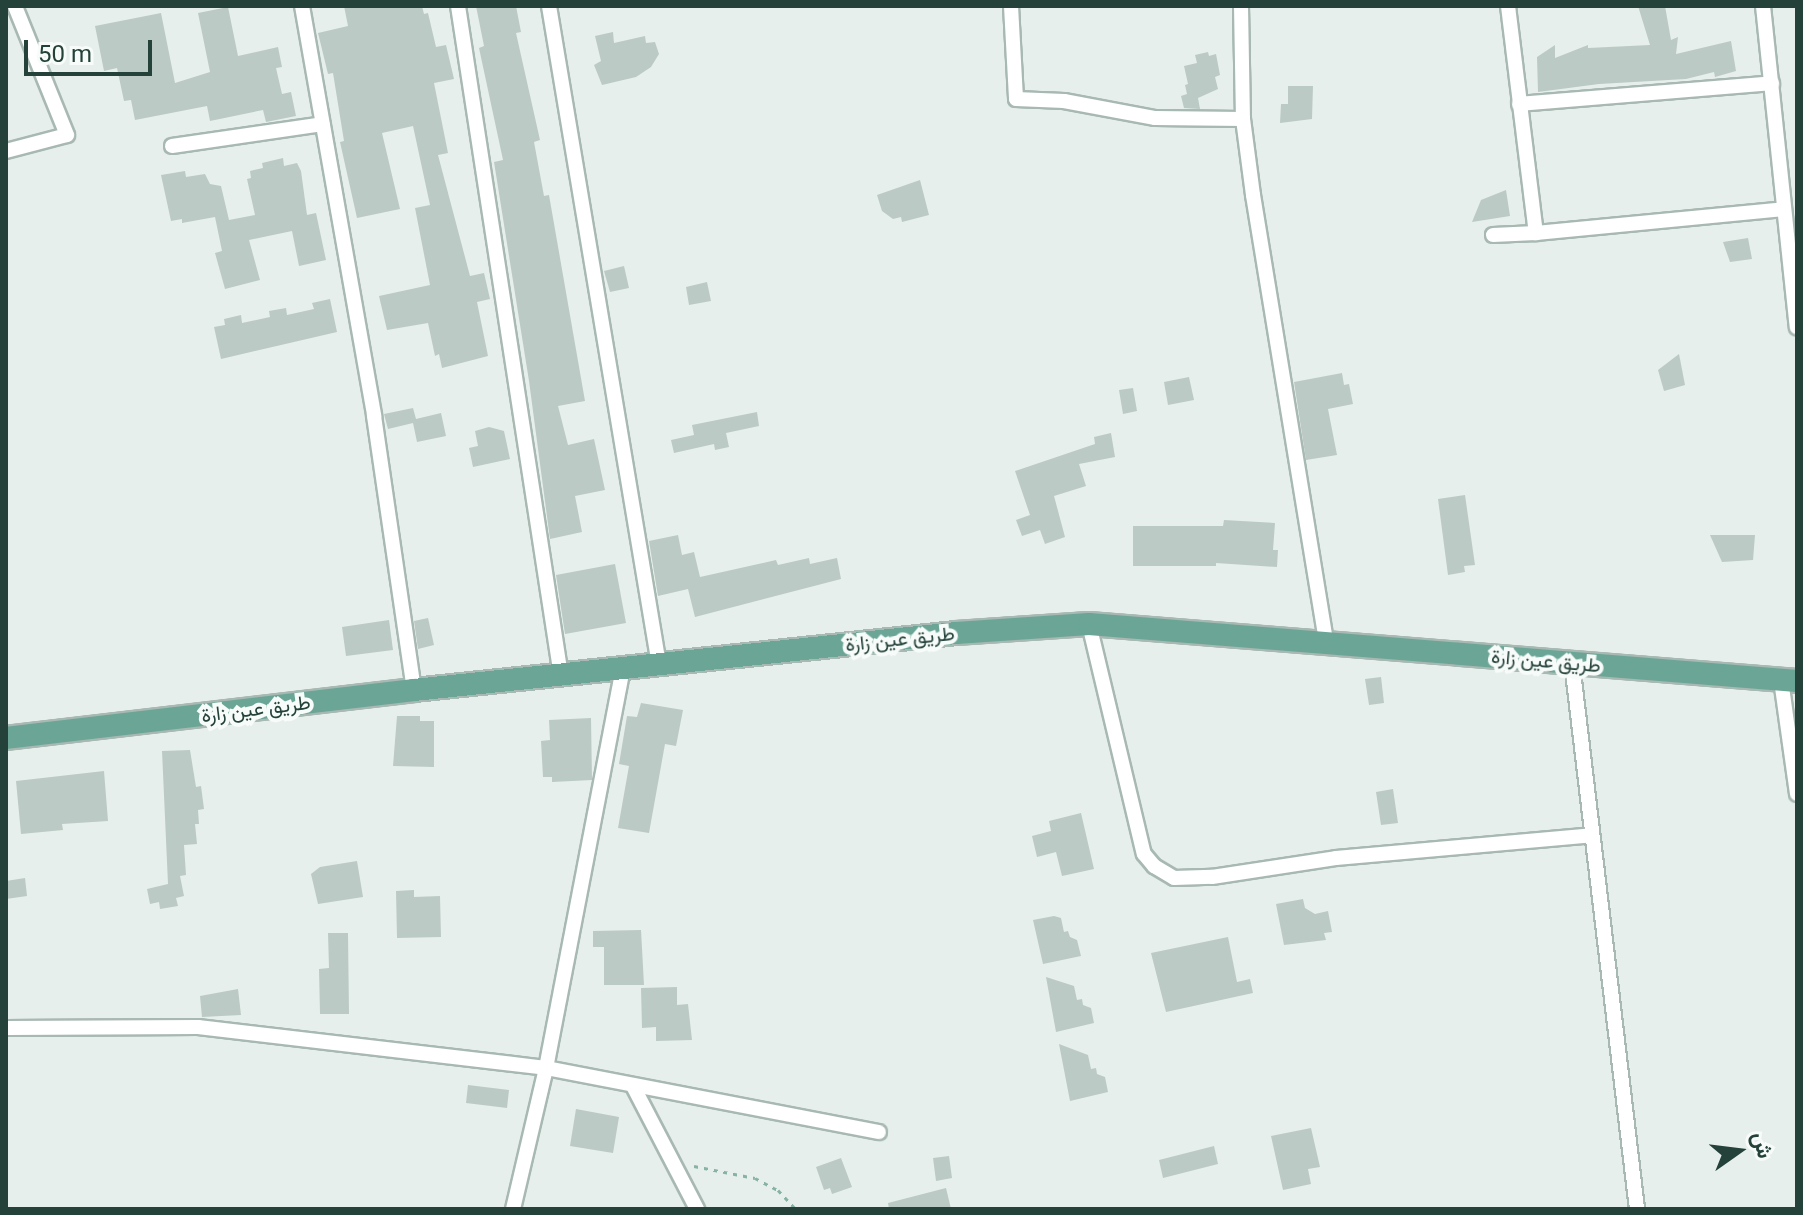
<!DOCTYPE html>
<html>
<head>
<meta charset="utf-8">
<style>
  body { margin:0 }
  #map { position:relative; width:1803px; height:1215px; overflow:hidden; background:#e6efeb; font-family:Roboto,Vazirmatn,sans-serif }
  div>[style] { position:absolute }
  .building>* { inset:0; background:#bbcac4 }
  .path>* { height:3px; margin-top:-1.5px; transform-origin:0; background:repeating-linear-gradient(90deg,#86b3a5 0 4px,transparent 0 10px) }
  .roads { filter:drop-shadow(2px 0 #a8b8b2) drop-shadow(-2px 0 #a8b8b2) drop-shadow(0 2px #a8b8b2) drop-shadow(0 -2px #a8b8b2) }
  .street>* { height:14px; margin:-7px; padding:0 7px; transform-origin:7px; border-radius:7px; background:#fff }
  .primary>* { height:22px; margin:-11px; padding:0 11px; transform-origin:11px; border-radius:11px; background:#6aa596 }
  span { translate:-50% -50%; white-space:nowrap; text-align:center; line-height:1.15; -webkit-text-stroke:8px #f7fbf9; paint-order:stroke }
  .street-label { font-size:20px; color:#24423a }
  .frame { position:absolute; inset:0; border:8px solid #24423a; pointer-events:none }
  .north { position:absolute; left:1699px; top:1111px; width:80px; height:80px; -webkit-text-stroke:6px #f7fbf9; paint-order:stroke; rotate:76deg; font-size:22px; font-weight:700; line-height:32px; text-align:center; color:#24423a }
  .north::after { content:''; display:block; margin:auto; width:28px; height:36px; background:#24423a; clip-path:polygon(50% 0,100% 100%,50% 72%,0 100%) }
  .scale { position:absolute; left:24px; top:40px; width:128px; height:36px; box-sizing:border-box; border:4px solid #24423a; border-top:0; padding-left:10px; font-size:24px; line-height:28px; white-space:nowrap; color:#24423a; -webkit-text-stroke:6px #f7fbf9; paint-order:stroke }
</style>
</head>
<body>
<div id="map">
  <div class="building">
    <i style="clip-path:polygon(344px 6px,422px 6px,424px 14px,428px 13px,436px 47px,446px 45px,454px 79px,434px 83px,448px 153px,438px 155px,470px 276px,484px 273px,490px 299px,477px 302px,488px 356px,442px 368px,439px 354px,435px 356px,428px 323px,387px 330px,379px 296px,430px 285px,415px 208px,430px 205px,413px 126px,382px 133px,400px 209px,357px 218px,340px 142px,344px 141px,333px 73px,328px 74px,318px 33px,348px 26px)"></i>
    <i style="clip-path:polygon(476px 6px,516px 6px,521px 32px,516px 33px,540px 140px,534px 142px,544px 196px,549px 195px,585px 401px,558px 406px,568px 445px,594px 439px,605px 490px,575px 496px,582px 532px,550px 539px,529px 381px,494px 162px,503px 160px,479px 48px,484px 46px)"></i>
    <i style="clip-path:polygon(1638px 6px,1665px 6px,1671px 40px,1678px 37px,1676px 54px,1731px 41px,1736px 71px,1715px 77px,1714px 72px,1686px 79px,1599px 84px,1538px 92px,1537px 57px,1555px 45px,1555px 58px,1588px 45px,1588px 48px,1650px 45px)"></i>
    <i style="clip-path:polygon(228px 7px,238px 56px,278px 47px,282px 67px,276px 68px,282px 94px,291px 92px,296px 116px,266px 122px,263px 110px,210px 121px,207px 106px,135px 120px,131px 100px,124px 101px,117px 68px,104px 71px,95px 26px,161px 13px,175px 83px,210px 72px,198px 13px)"></i>
    <i style="clip-path:polygon(613px 32px,614px 43px,645px 36px,646px 43px,655px 42px,659px 54px,651px 67px,636px 77px,602px 85px,594px 65px,601px 61px,595px 36px)"></i>
    <i style="clip-path:polygon(1208px 52px,1209px 56px,1216px 54px,1220px 75px,1215px 77px,1218px 89px,1198px 98px,1200px 109px,1184px 108px,1181px 96px,1187px 94px,1185px 85px,1188px 84px,1184px 66px,1197px 63px,1195px 55px)"></i>
    <i style="clip-path:polygon(1288px 86px,1313px 86px,1312px 119px,1280px 123px,1281px 104px,1288px 104px)"></i>
    <i style="clip-path:polygon(283px 158px,284px 166px,297px 163px,301px 171px,307px 215px,316px 213px,326px 260px,299px 266px,292px 231px,249px 240px,260px 280px,225px 289px,215px 253px,222px 251px,215px 217px,182px 223px,182px 219px,171px 221px,161px 175px,185px 171px,186px 177px,205px 174px,210px 184px,221px 186px,229px 220px,255px 215px,247px 179px,251px 178px,250px 171px,263px 168px,262px 163px)"></i>
    <i style="clip-path:polygon(920px 180px,929px 215px,902px 222px,901px 217px,893px 219px,882px 211px,877px 195px)"></i>
    <i style="clip-path:polygon(1506px 190px,1510px 216px,1472px 222px,1481px 200px)"></i>
    <i style="clip-path:polygon(1748px 238px,1752px 259px,1730px 262px,1723px 242px)"></i>
    <i style="clip-path:polygon(624px 266px,629px 288px,610px 292px,604px 271px)"></i>
    <i style="clip-path:polygon(707px 282px,711px 301px,689px 305px,686px 287px)"></i>
    <i style="clip-path:polygon(330px 299px,337px 332px,221px 359px,214px 327px,225px 325px,224px 319px,241px 315px,242px 323px,270px 317px,269px 311px,286px 308px,287px 315px,314px 309px,312px 303px)"></i>
    <i style="clip-path:polygon(1679px 354px,1685px 385px,1664px 391px,1658px 370px)"></i>
    <i style="clip-path:polygon(1342px 373px,1344px 385px,1349px 384px,1353px 404px,1328px 409px,1337px 455px,1306px 460px,1294px 382px)"></i>
    <i style="clip-path:polygon(1189px 377px,1194px 400px,1168px 405px,1164px 382px)"></i>
    <i style="clip-path:polygon(1133px 388px,1137px 411px,1123px 414px,1119px 390px)"></i>
    <i style="clip-path:polygon(413px 408px,416px 419px,441px 413px,446px 436px,417px 442px,413px 423px,388px 429px,384px 414px)"></i>
    <i style="clip-path:polygon(757px 412px,759px 426px,726px 433px,729px 447px,715px 450px,714px 444px,674px 453px,671px 440px,694px 435px,692px 425px)"></i>
    <i style="clip-path:polygon(489px 427px,504px 431px,510px 459px,473px 467px,469px 448px,478px 446px,475px 431px)"></i>
    <i style="clip-path:polygon(1111px 433px,1115px 457px,1079px 464px,1086px 486px,1054px 496px,1065px 537px,1045px 544px,1040px 530px,1022px 536px,1016px 520px,1030px 515px,1015px 471px,1095px 444px,1094px 437px)"></i>
    <i style="clip-path:polygon(1465px 495px,1475px 565px,1464px 566px,1465px 572px,1448px 575px,1438px 499px)"></i>
    <i style="clip-path:polygon(1224px 520px,1275px 523px,1273px 550px,1278px 550px,1277px 567px,1216px 563px,1216px 566px,1133px 566px,1133px 526px,1223px 526px)"></i>
    <i style="clip-path:polygon(678px 535px,682px 555px,694px 552px,700px 577px,776px 560px,778px 565px,809px 558px,810px 564px,837px 558px,841px 579px,695px 617px,688px 589px,658px 596px,649px 541px)"></i>
    <i style="clip-path:polygon(1710px 535px,1755px 535px,1753px 560px,1722px 562px)"></i>
    <i style="clip-path:polygon(615px 564px,626px 623px,565px 634px,556px 575px)"></i>
    <i style="clip-path:polygon(428px 618px,434px 645px,418px 649px,414px 621px)"></i>
    <i style="clip-path:polygon(389px 620px,393px 650px,346px 656px,342px 627px)"></i>
    <i style="clip-path:polygon(1381px 677px,1384px 703px,1369px 705px,1365px 679px)"></i>
    <i style="clip-path:polygon(641px 703px,683px 710px,676px 746px,665px 744px,649px 833px,618px 828px,629px 766px,619px 764px,627px 716px,637px 717px)"></i>
    <i style="clip-path:polygon(397px 716px,420px 716px,420px 721px,434px 721px,434px 767px,393px 766px)"></i>
    <i style="clip-path:polygon(591px 718px,592px 780px,552px 782px,552px 777px,543px 777px,541px 741px,550px 740px,549px 720px)"></i>
    <i style="clip-path:polygon(190px 750px,196px 787px,201px 786px,204px 809px,198px 810px,199px 824px,195px 824px,197px 844px,184px 845px,186px 875px,180px 876px,184px 896px,176px 898px,178px 906px,160px 909px,159px 902px,150px 904px,147px 889px,168px 884px,162px 751px)"></i>
    <i style="clip-path:polygon(104px 771px,108px 821px,62px 824px,63px 830px,21px 834px,16px 781px)"></i>
    <i style="clip-path:polygon(1393px 789px,1398px 823px,1381px 825px,1376px 792px)"></i>
    <i style="clip-path:polygon(1081px 813px,1094px 869px,1062px 876px,1056px 852px,1037px 857px,1032px 836px,1051px 831px,1049px 821px)"></i>
    <i style="clip-path:polygon(357px 861px,363px 897px,318px 904px,311px 874px,320px 867px)"></i>
    <i style="clip-path:polygon(25px 878px,27px 896px,6px 899px,6px 881px)"></i>
    <i style="clip-path:polygon(414px 890px,414px 897px,440px 896px,441px 937px,397px 938px,396px 891px)"></i>
    <i style="clip-path:polygon(1303px 899px,1305px 908px,1315px 914px,1328px 911px,1332px 932px,1324px 933px,1326px 940px,1284px 945px,1276px 904px)"></i>
    <i style="clip-path:polygon(1054px 916px,1061px 918px,1064px 932px,1068px 931px,1070px 937px,1077px 940px,1081px 956px,1043px 964px,1033px 920px)"></i>
    <i style="clip-path:polygon(641px 930px,644px 985px,604px 985px,604px 947px,593px 947px,593px 931px)"></i>
    <i style="clip-path:polygon(328px 933px,348px 933px,349px 1014px,320px 1014px,319px 969px,329px 968px)"></i>
    <i style="clip-path:polygon(1228px 937px,1237px 982px,1250px 979px,1253px 993px,1166px 1012px,1151px 953px)"></i>
    <i style="clip-path:polygon(1046px 977px,1074px 986px,1077px 1000px,1082px 999px,1083px 1005px,1091px 1008px,1094px 1023px,1056px 1032px)"></i>
    <i style="clip-path:polygon(677px 987px,677px 1005px,688px 1004px,692px 1040px,656px 1041px,656px 1027px,642px 1028px,641px 988px)"></i>
    <i style="clip-path:polygon(238px 989px,241px 1015px,202px 1017px,200px 996px)"></i>
    <i style="clip-path:polygon(1059px 1044px,1088px 1055px,1091px 1069px,1096px 1068px,1097px 1074px,1105px 1077px,1108px 1092px,1070px 1101px)"></i>
    <i style="clip-path:polygon(468px 1085px,509px 1090px,507px 1108px,466px 1103px)"></i>
    <i style="clip-path:polygon(576px 1109px,619px 1117px,613px 1153px,570px 1146px)"></i>
    <i style="clip-path:polygon(1311px 1128px,1320px 1167px,1308px 1169px,1311px 1184px,1283px 1190px,1271px 1136px)"></i>
    <i style="clip-path:polygon(1214px 1146px,1218px 1164px,1163px 1178px,1159px 1160px)"></i>
    <i style="clip-path:polygon(949px 1156px,952px 1178px,936px 1181px,933px 1158px)"></i>
    <i style="clip-path:polygon(841px 1158px,852px 1187px,832px 1194px,830px 1188px,824px 1190px,816px 1167px)"></i>
    <i style="clip-path:polygon(946px 1188px,951px 1209px,889px 1209px,888px 1203px)"></i>
  </div>
  <div class="path">
    <i style="left:694px;top:1166px;width:62px;rotate:11.1deg"></i>
    <i style="left:755px;top:1178px;width:26px;rotate:28deg"></i>
    <i style="left:778px;top:1190px;width:26px;rotate:47deg"></i>
  </div>
  <div class="roads">
    <div class="street">
      <i style="left:302px;top:6px;width:416px;rotate:80deg"></i>
      <i style="left:374px;top:416px;width:277px;rotate:81.7deg"></i>
      <i style="left:458px;top:6px;width:678px;rotate:81.26deg"></i>
      <i style="left:549px;top:6px;width:668px;rotate:80.52deg"></i>
      <i style="left:1011px;top:6px;width:93px;rotate:86.9deg"></i>
      <i style="left:1016px;top:99px;width:48px;rotate:2.4deg"></i>
      <i style="left:1064px;top:101px;width:93px;rotate:10.6deg"></i>
      <i style="left:1155px;top:118px;width:88px;rotate:0.7deg"></i>
      <i style="left:1241px;top:6px;width:113px;rotate:89deg"></i>
      <i style="left:1243px;top:119px;width:77px;rotate:82.5deg"></i>
      <i style="left:1253px;top:195px;width:453px;rotate:80.7deg"></i>
      <i style="left:1508px;top:6px;width:229px;rotate:83deg"></i>
      <i style="left:1536px;top:233px;width:249px;rotate:-5.5deg"></i>
      <i style="left:1763px;top:6px;width:323px;rotate:84deg"></i>
      <i style="left:1519px;top:104px;width:254px;rotate:-4.7deg"></i>
      <i style="left:172px;top:146px;width:152px;rotate:-8.3deg"></i>
      <i style="left:6px;top:151px;width:63px;rotate:-14.7deg"></i>
      <i style="left:67px;top:135px;width:139px;rotate:-112deg"></i>
      <i style="left:1493px;top:235px;width:43px;rotate:-2.7deg"></i>
      <i style="left:1089px;top:624px;width:236px;rotate:76.6deg"></i>
      <i style="left:1144px;top:854px;width:16px;rotate:50deg"></i>
      <i style="left:1154px;top:866px;width:23px;rotate:31deg"></i>
      <i style="left:1174px;top:878px;width:38px;rotate:-2deg"></i>
      <i style="left:1212px;top:877px;width:125px;rotate:-8.7deg"></i>
      <i style="left:1336px;top:858px;width:257px;rotate:-5.1deg"></i>
      <i style="left:1572px;top:663px;width:550px;rotate:83.21deg"></i>
      <i style="left:1781px;top:680px;width:115px;rotate:82deg"></i>
      <i style="left:6px;top:1028px;width:192px;rotate:-0.3deg"></i>
      <i style="left:198px;top:1027px;width:350px;rotate:6.7deg"></i>
      <i style="left:546px;top:1068px;width:339px;rotate:10.9deg"></i>
      <i style="left:633px;top:1086px;width:139px;rotate:62.5deg"></i>
      <i style="left:513px;top:1209px;width:145px;rotate:-76.8deg"></i>
      <i style="left:546px;top:1068px;width:405px;rotate:-79.1deg"></i>
    </div>
    <div class="primary">
      <i style="left:6px;top:738px;width:411px;rotate:-6.7deg"></i>
      <i style="left:414px;top:690px;width:545px;rotate:-6deg"></i>
      <i style="left:956px;top:633px;width:133px;rotate:-3.9deg"></i>
      <i style="left:1089px;top:624px;width:710px;rotate:4.6deg"></i>
    </div>
  </div>
  <div class="street-label">
    <span style="left:900px;top:639px;rotate:-6deg">طريق عين زارة</span>
    <span style="left:1546px;top:661px;rotate:5deg">طريق عين زارة</span>
    <span style="left:256px;top:709px;rotate:-7deg">طريق عين زارة</span>
  </div>
  <div class="frame"></div>
  <div class="north">ش</div>
  <div class="scale">50 m</div>
</div>
</body>
</html>
